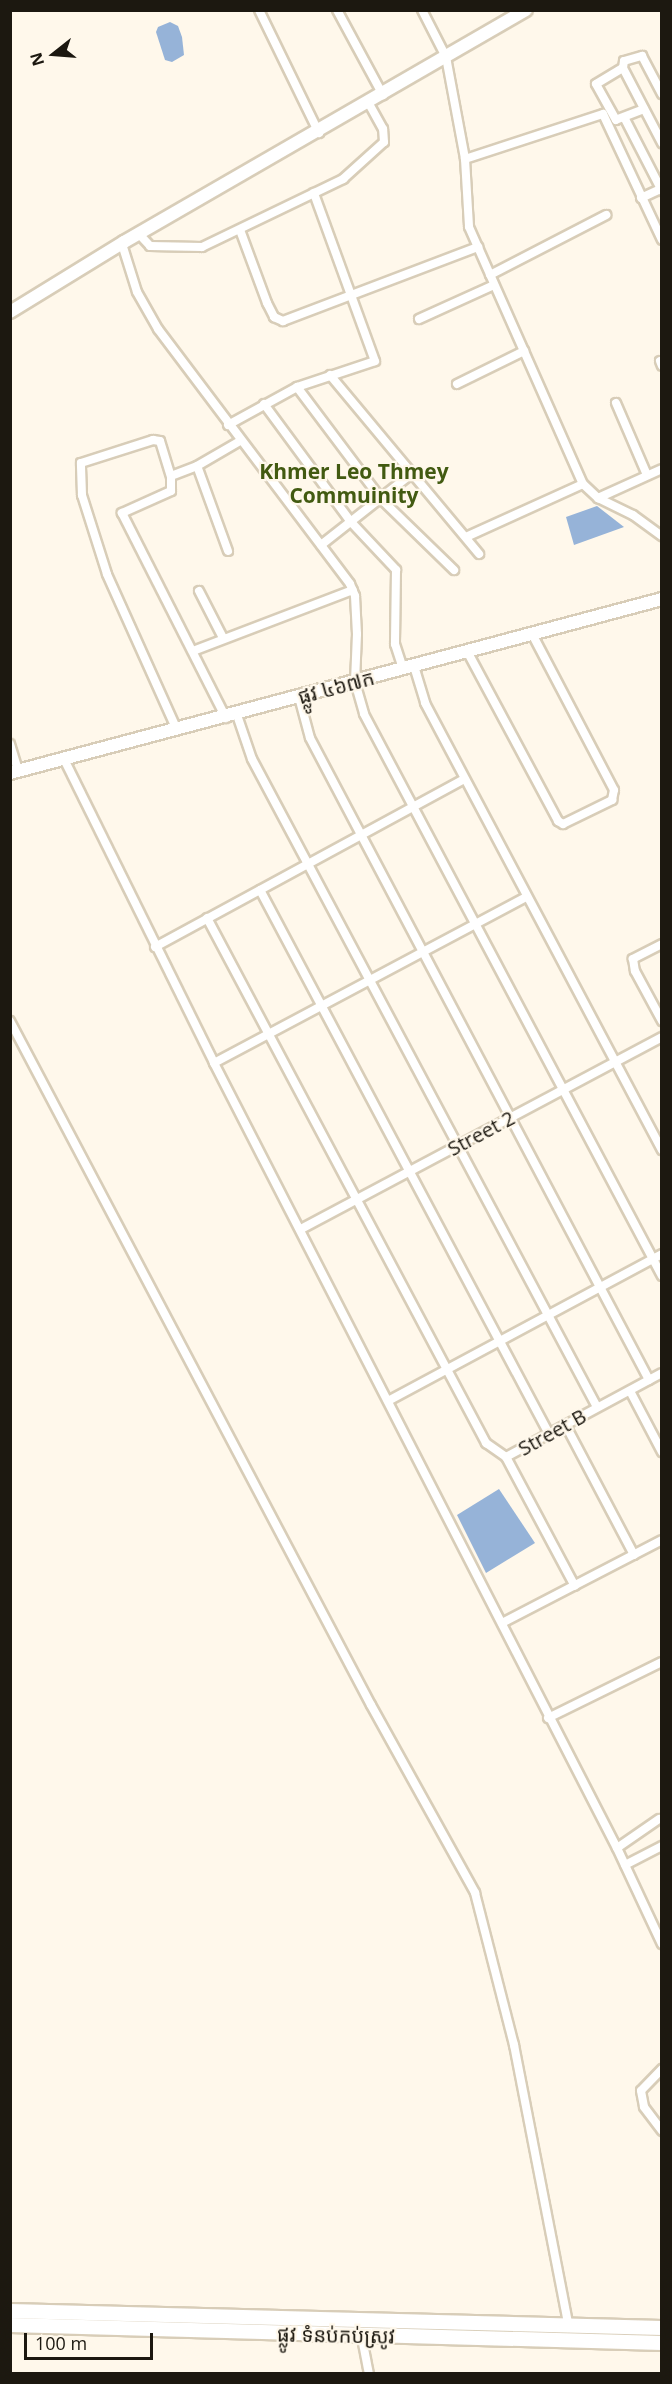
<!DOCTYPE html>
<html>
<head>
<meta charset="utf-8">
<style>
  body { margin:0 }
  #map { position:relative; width:672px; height:2384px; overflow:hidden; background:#fff8eb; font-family:"Open Sans","Noto Sans Khmer",sans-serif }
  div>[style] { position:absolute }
  .water>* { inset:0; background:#96b3d8 }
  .roads { filter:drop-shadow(2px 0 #d8cdb8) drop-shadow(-2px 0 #d8cdb8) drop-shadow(0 2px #d8cdb8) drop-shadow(0 -2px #d8cdb8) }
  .street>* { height:8px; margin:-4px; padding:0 4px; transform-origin:4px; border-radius:4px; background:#fff }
  .secondary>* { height:12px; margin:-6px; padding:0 6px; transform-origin:6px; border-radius:6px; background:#fff }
  .primary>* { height:14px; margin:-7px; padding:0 7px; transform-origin:7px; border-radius:7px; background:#fff }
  span { translate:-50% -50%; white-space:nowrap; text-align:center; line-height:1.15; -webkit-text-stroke:4.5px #fff8eb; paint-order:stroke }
  .street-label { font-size:20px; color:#1c1810 }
  .neighbourhood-label { font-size:21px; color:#425a11; font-weight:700 }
  .frame { position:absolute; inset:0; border:12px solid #1c1810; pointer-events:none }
  .north { position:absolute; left:24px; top:24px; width:60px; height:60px; -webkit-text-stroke:4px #fff8eb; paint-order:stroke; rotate:253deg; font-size:16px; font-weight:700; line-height:24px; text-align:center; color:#1c1810 }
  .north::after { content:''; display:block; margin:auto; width:21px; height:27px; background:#1c1810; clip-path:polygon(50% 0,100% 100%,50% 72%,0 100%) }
  .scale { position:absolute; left:24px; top:2333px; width:129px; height:27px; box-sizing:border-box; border:3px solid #1c1810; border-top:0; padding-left:8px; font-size:18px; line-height:21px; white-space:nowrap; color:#1c1810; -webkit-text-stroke:4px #fff8eb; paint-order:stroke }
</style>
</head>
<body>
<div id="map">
  <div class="water">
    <i style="clip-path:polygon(170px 22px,178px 26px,182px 37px,184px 55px,172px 62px,165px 60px,156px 32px,158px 27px)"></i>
    <i style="clip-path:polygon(597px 506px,624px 527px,574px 545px,566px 517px)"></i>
    <i style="clip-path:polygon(499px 1489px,535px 1543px,486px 1573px,457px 1515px)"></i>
  </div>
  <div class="roads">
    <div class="street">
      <i style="left:259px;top:10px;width:137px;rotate:64deg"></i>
      <i style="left:337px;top:10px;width:97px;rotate:61.6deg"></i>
      <i style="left:422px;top:10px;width:53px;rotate:62.9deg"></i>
      <i style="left:446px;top:57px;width:104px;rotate:79.4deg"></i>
      <i style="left:465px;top:159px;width:68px;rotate:86.6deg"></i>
      <i style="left:469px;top:227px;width:281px;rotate:66.1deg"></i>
      <i style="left:583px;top:484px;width:21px;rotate:43deg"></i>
      <i style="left:598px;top:498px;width:39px;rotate:26deg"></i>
      <i style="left:633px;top:515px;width:36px;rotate:36deg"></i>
      <i style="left:623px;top:68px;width:7px;rotate:-82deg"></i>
      <i style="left:624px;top:61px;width:19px;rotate:-16deg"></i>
      <i style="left:642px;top:56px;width:43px;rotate:62.2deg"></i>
      <i style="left:644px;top:109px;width:30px;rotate:159deg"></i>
      <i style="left:616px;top:120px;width:41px;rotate:-119.1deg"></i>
      <i style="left:596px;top:84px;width:31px;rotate:-31deg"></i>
      <i style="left:623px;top:68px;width:85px;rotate:62.5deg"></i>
      <i style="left:625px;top:119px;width:81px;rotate:62.8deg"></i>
      <i style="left:465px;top:159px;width:145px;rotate:-18.1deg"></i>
      <i style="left:603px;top:114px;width:139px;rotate:64.9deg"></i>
      <i style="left:641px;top:198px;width:23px;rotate:-25deg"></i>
      <i style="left:240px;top:230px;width:78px;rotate:69.7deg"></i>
      <i style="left:267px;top:303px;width:16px;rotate:63deg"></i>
      <i style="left:274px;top:317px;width:10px;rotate:24deg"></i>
      <i style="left:283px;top:321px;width:209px;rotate:-20.8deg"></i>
      <i style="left:139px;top:234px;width:16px;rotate:47deg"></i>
      <i style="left:150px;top:246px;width:52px;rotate:1.1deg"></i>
      <i style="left:202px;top:247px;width:157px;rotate:-25.7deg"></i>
      <i style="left:343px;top:179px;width:55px;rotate:-42.1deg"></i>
      <i style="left:384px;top:142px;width:13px;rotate:-94deg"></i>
      <i style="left:383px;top:129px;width:29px;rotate:-119deg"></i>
      <i style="left:122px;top:244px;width:50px;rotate:72.6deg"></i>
      <i style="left:137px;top:292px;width:43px;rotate:60.4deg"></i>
      <i style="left:158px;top:329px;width:319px;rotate:53deg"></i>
      <i style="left:350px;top:584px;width:13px;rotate:67deg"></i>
      <i style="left:355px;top:596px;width:38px;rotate:87deg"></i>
      <i style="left:357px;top:634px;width:48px;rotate:92.4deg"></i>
      <i style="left:355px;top:682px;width:33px;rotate:74deg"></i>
      <i style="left:364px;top:714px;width:636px;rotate:62.07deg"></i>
      <i style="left:490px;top:275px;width:131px;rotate:-27.3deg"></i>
      <i style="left:419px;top:319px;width:82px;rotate:-24.4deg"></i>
      <i style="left:660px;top:361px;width:5px;rotate:68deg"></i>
      <i style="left:330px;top:375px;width:233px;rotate:50.2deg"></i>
      <i style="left:457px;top:384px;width:75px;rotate:-26.2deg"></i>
      <i style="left:297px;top:387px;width:140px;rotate:53.1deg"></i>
      <i style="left:381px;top:499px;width:102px;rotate:44.2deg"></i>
      <i style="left:616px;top:403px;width:78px;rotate:66.7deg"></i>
      <i style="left:264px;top:404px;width:147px;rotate:53.6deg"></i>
      <i style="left:351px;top:522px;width:66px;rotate:46.8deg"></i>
      <i style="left:396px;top:570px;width:74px;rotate:90.8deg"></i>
      <i style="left:395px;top:644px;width:25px;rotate:72deg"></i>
      <i style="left:228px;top:425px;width:79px;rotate:-28.8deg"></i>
      <i style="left:297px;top:387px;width:82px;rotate:-18.4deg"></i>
      <i style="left:375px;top:361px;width:179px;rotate:-110deg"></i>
      <i style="left:171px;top:476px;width:28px;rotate:-21deg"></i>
      <i style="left:598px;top:498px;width:70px;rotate:-24.4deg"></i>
      <i style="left:466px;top:537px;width:128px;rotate:-24.4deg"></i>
      <i style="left:321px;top:545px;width:113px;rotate:-38.2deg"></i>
      <i style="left:228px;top:551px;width:90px;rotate:-110deg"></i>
      <i style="left:197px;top:466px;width:50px;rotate:-30.2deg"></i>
      <i style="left:199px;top:591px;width:53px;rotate:62.9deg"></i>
      <i style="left:193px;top:651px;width:171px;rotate:-20.9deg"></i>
      <i style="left:467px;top:651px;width:193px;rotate:61.8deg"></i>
      <i style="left:558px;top:821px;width:6px;rotate:31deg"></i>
      <i style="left:563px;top:824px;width:55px;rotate:-26.1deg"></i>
      <i style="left:612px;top:800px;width:10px;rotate:-79deg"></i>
      <i style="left:614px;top:790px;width:176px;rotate:-117.7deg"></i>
      <i style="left:414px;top:666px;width:39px;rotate:73deg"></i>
      <i style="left:425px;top:703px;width:506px;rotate:62.07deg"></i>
      <i style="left:299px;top:697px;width:42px;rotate:75deg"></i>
      <i style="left:310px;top:738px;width:726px;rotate:62.16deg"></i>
      <i style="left:237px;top:715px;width:46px;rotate:71.2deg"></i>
      <i style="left:252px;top:759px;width:734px;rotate:61.97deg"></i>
      <i style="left:177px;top:730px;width:171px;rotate:-114.2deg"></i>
      <i style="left:107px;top:574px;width:83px;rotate:-107.6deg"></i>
      <i style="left:82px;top:495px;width:32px;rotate:-92deg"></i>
      <i style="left:81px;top:463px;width:76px;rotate:-17.7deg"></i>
      <i style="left:153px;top:440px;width:7px;rotate:8deg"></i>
      <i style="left:160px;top:441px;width:37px;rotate:73deg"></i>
      <i style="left:171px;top:476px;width:15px;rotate:90deg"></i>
      <i style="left:171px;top:491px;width:54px;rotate:155.8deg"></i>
      <i style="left:122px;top:513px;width:230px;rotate:63.1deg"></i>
      <i style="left:10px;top:744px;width:28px;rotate:73deg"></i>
      <i style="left:64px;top:759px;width:339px;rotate:63.7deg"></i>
      <i style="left:214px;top:1063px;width:882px;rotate:62.83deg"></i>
      <i style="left:617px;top:1848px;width:106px;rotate:64.9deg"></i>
      <i style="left:260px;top:890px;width:616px;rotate:62.02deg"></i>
      <i style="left:207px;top:918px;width:595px;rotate:62.01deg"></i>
      <i style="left:486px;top:1443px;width:24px;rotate:35deg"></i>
      <i style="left:662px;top:944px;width:33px;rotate:153deg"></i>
      <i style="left:633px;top:959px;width:12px;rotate:81deg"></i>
      <i style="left:635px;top:971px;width:57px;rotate:61.6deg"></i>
      <i style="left:155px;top:947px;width:352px;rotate:-28.5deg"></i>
      <i style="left:10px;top:1021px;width:773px;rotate:62.18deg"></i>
      <i style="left:371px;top:1705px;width:215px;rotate:61deg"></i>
      <i style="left:475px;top:1893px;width:157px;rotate:75.6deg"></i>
      <i style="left:514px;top:2045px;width:288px;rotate:79deg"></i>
      <i style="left:214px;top:1063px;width:353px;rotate:-28deg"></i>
      <i style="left:301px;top:1229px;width:409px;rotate:-28deg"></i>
      <i style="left:630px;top:1391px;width:69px;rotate:62.3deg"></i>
      <i style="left:388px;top:1401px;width:311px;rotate:-28.2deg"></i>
      <i style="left:565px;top:1424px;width:148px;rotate:62.2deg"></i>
      <i style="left:506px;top:1457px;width:177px;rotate:-28.3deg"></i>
      <i style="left:506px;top:1457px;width:146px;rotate:61.9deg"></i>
      <i style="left:502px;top:1623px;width:180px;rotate:-27.4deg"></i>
      <i style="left:548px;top:1718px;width:127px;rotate:-26.2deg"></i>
      <i style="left:617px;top:1848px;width:51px;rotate:-34.6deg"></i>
      <i style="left:625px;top:1865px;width:42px;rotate:-27.2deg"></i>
      <i style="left:662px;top:2069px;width:30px;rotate:134deg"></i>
      <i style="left:641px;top:2091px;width:16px;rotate:79deg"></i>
      <i style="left:644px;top:2107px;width:30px;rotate:53deg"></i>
      <i style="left:361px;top:2333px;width:42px;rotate:79deg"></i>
    </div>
    <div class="secondary">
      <i style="left:10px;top:312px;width:134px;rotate:-31.6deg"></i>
      <i style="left:124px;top:242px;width:464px;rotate:-30deg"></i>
      <i style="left:10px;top:773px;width:675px;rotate:-14.94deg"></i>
    </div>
    <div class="primary">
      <i style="left:10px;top:2311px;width:652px;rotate:1.49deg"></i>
      <i style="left:10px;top:2325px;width:652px;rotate:1.58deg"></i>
    </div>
  </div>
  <div class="street-label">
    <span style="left:336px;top:687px;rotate:-15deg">ផ្លូវ ៤៦៧ក</span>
    <span style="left:481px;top:1133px;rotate:-28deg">Street 2</span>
    <span style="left:552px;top:1432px;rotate:-29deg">Street B</span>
    <span style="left:336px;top:2335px;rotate:1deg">ផ្លូវ ទំនប់កប់ស្រូវ</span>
  </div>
  <div class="neighbourhood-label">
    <span style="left:354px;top:483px">Khmer Leo Thmey<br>Commuinity</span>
  </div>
  <div class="frame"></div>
  <div class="north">N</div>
  <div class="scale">100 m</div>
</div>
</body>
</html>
